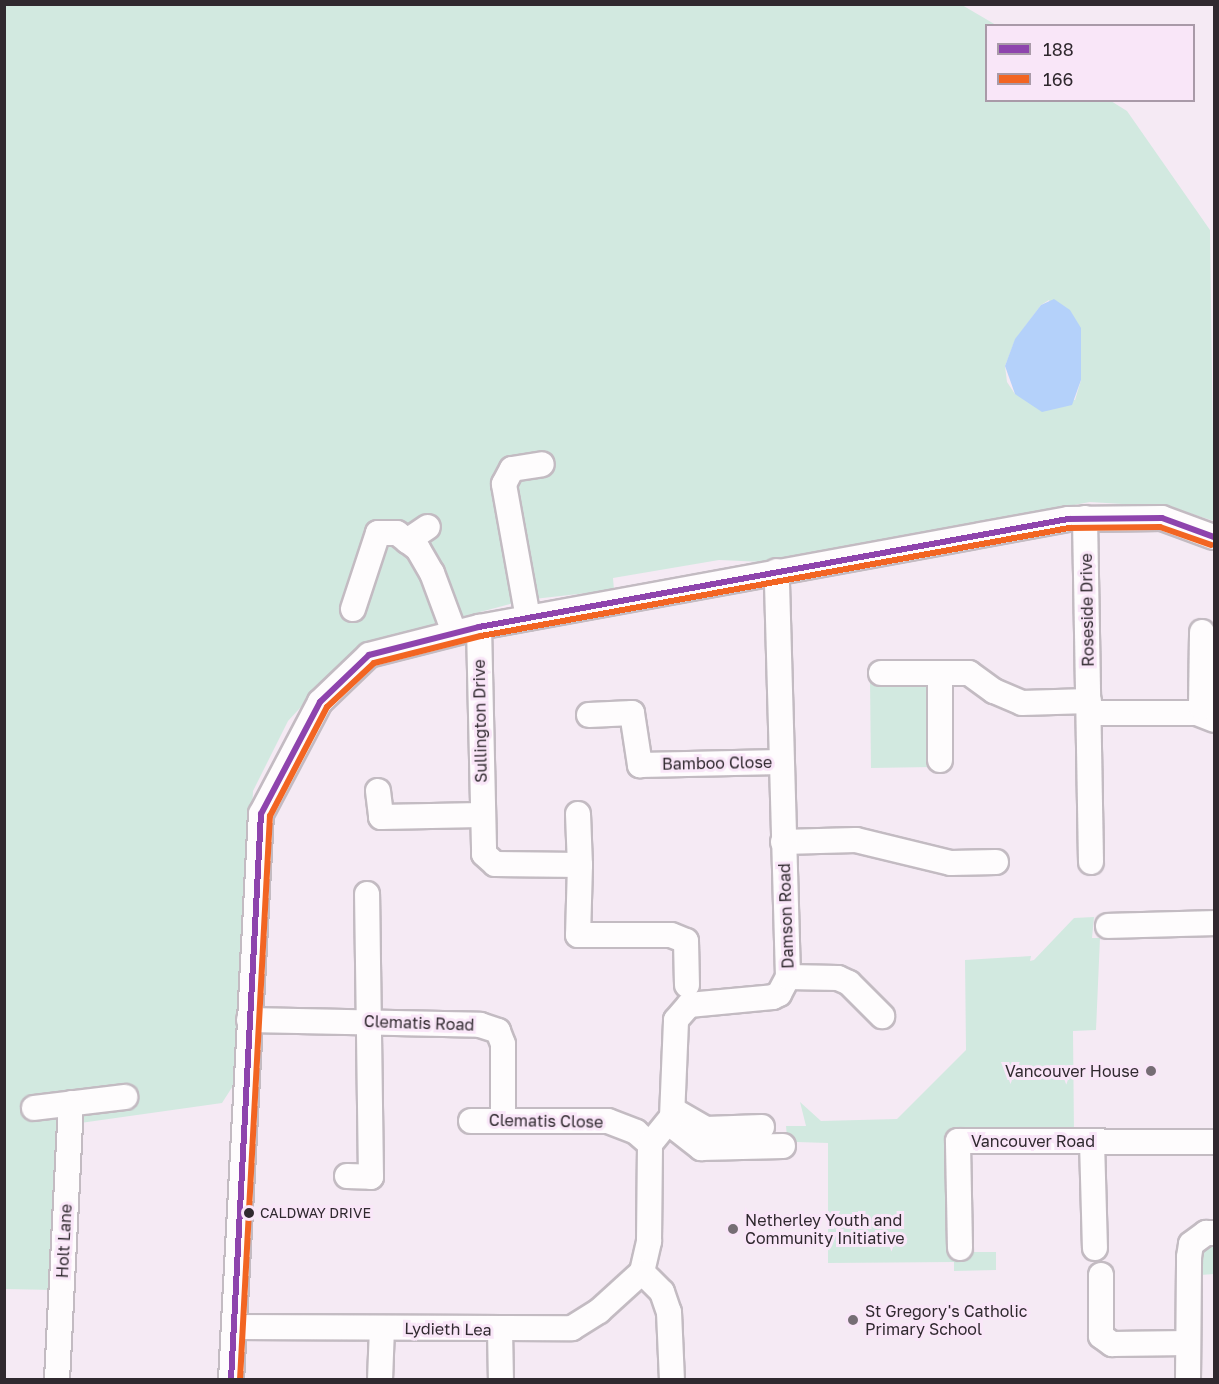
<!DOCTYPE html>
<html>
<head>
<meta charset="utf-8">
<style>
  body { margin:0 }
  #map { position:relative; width:1219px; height:1384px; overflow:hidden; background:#f5eaf4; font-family:"Golos Text",sans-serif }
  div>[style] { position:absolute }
  .green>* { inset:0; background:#d2e9e0 }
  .water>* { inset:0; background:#b4d1fa }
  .roads { filter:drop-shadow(2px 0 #c3bbc2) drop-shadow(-2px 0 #c3bbc2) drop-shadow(0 2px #c3bbc2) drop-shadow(0 -2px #c3bbc2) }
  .minor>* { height:24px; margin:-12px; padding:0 12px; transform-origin:12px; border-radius:12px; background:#fefcfd }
  .bus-1>* { height:6px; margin:-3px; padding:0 3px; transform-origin:3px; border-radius:3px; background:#8e44ad }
  .bus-2>* { height:6px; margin:-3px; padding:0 3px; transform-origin:3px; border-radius:3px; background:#f26522 }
  .dots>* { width:16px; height:16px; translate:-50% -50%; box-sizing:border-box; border:3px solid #f9e6f8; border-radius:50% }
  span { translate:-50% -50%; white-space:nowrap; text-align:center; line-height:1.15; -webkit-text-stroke:6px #f9e6f8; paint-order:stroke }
  .bus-label { font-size:14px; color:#30292f }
  .left { translate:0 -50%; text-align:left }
  .street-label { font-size:16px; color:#30292f }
  .poi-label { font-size:16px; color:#30292f }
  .right { translate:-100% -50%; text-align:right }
  .frame { position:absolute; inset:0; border:6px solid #30292f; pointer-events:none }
  .legend { position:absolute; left:985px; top:24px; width:210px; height:78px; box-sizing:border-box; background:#f9e6f8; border:2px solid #a99aa8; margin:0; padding:8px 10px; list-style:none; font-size:18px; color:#30292f }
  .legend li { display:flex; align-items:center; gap:12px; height:30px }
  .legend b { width:30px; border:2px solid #a99aa8 }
</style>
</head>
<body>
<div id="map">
  <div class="green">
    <i style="clip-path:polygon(evenodd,4px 5px,962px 5px,996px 25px,986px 26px,986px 100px,1111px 101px,1127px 111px,1210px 230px,1214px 521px,1170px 507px,1090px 502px,767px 562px,719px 560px,613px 578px,614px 590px,525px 600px,391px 636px,335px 670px,288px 721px,253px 791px,238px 1078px,222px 1103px,59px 1126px,54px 1290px,5px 1289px,4px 5px,1049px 300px,1081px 380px,1075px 400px,1015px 394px,1007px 382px,1005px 366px,1015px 340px,1041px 305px,1049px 300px)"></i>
    <i style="clip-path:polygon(870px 679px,922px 679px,930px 685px,932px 767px,871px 768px)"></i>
    <i style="clip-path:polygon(1094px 917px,1092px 938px,1100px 938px,1096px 1030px,1073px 1031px,1074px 1133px,949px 1135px,953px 1252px,996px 1252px,996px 1270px,954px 1271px,954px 1262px,828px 1263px,828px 1143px,797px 1142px,787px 1137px,786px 1126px,806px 1126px,800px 1102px,821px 1121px,897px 1119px,966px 1050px,965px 960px,1031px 956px,1030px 961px,1034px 960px,1074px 918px)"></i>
    <i style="clip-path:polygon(1209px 1244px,1214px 1244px,1214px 1274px,1200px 1275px,1200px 1251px)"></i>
  </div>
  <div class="water">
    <i style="clip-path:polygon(1054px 299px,1070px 310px,1081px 328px,1081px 380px,1072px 405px,1042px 412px,1015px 394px,1005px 366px,1015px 339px,1041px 305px)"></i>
  </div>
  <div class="roads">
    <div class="minor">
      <i style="left:1085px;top:518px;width:344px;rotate:89deg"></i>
      <i style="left:407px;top:541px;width:25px;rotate:-34deg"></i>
      <i style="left:353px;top:609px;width:80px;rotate:-71.8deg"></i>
      <i style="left:378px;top:533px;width:19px"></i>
      <i style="left:397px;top:533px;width:26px;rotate:37deg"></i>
      <i style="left:418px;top:549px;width:28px;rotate:60deg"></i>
      <i style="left:432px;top:573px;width:63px;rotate:69.6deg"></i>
      <i style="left:528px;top:618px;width:136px;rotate:-100.2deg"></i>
      <i style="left:504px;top:484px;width:17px;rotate:-62deg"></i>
      <i style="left:512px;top:469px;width:30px;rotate:-9deg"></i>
      <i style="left:479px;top:627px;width:227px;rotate:88.7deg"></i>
      <i style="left:484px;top:854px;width:15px;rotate:42deg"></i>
      <i style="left:495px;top:864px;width:85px;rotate:0.7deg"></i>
      <i style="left:580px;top:865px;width:70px;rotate:91.6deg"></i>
      <i style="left:578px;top:935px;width:93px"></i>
      <i style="left:671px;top:935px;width:16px;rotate:22deg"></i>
      <i style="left:686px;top:941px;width:44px;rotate:88.7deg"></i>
      <i style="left:881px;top:673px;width:88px"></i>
      <i style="left:969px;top:673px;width:31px;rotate:36deg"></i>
      <i style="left:994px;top:691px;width:30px;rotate:23deg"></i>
      <i style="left:1022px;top:703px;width:67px;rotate:-1.7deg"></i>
      <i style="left:940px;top:673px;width:87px;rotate:90deg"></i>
      <i style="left:1089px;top:713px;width:108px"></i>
      <i style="left:1197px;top:713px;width:18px;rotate:22deg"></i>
      <i style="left:1197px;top:713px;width:7px;rotate:-56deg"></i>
      <i style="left:1201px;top:707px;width:75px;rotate:-89.2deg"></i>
      <i style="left:589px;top:715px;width:43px;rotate:-2.7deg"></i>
      <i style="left:632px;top:713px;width:53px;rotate:81.3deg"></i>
      <i style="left:640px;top:765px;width:141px;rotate:-1.2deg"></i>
      <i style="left:378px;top:791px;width:26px;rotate:83deg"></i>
      <i style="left:381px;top:817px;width:100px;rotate:-1.1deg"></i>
      <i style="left:578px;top:814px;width:51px;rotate:87.8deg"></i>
      <i style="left:783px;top:842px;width:73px;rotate:-1.6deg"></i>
      <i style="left:856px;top:840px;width:98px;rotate:13.6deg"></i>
      <i style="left:951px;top:863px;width:45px;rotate:-1.3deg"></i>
      <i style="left:1108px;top:926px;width:106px;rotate:-1.6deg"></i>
      <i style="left:788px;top:977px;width:50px;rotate:1.1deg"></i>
      <i style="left:838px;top:978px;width:12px;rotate:24deg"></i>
      <i style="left:849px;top:983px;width:47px;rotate:45deg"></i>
      <i style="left:249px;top:1020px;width:231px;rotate:1.2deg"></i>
      <i style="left:480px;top:1025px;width:19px;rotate:18deg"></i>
      <i style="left:498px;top:1031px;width:14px;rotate:69deg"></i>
      <i style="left:503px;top:1044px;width:77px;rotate:90deg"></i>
      <i style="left:34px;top:1108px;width:92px;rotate:-6.9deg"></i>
      <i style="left:673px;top:1110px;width:38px;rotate:30deg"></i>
      <i style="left:706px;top:1129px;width:56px;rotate:-2deg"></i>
      <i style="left:471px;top:1121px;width:137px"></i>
      <i style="left:608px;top:1121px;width:30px;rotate:21deg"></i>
      <i style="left:636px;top:1132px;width:18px;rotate:41deg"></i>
      <i style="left:669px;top:1123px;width:41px;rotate:38deg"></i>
      <i style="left:701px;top:1148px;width:82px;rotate:-1.4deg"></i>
      <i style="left:1092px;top:1142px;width:106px;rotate:88.4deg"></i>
      <i style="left:347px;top:1176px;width:24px;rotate:2deg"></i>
      <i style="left:371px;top:1177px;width:283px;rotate:-90.8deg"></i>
      <i style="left:960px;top:1248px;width:107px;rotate:-91.1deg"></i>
      <i style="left:958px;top:1141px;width:256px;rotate:0.2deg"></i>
      <i style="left:642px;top:1272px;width:32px;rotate:-77deg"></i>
      <i style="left:649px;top:1241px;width:97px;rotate:-89.4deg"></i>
      <i style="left:650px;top:1144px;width:35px;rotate:-51deg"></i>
      <i style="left:672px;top:1117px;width:97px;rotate:-87.6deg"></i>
      <i style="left:676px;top:1020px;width:20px;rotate:-49deg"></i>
      <i style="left:689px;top:1005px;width:84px;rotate:-5.4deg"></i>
      <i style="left:773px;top:997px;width:7px;rotate:-27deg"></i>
      <i style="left:779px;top:994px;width:19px;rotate:-62deg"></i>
      <i style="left:788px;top:977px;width:406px;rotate:-91.6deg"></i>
      <i style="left:642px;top:1272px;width:28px;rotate:45deg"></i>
      <i style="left:662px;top:1292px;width:21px;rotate:71deg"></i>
      <i style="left:669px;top:1312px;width:68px;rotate:87.5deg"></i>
      <i style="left:1101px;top:1275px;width:61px;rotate:90deg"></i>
      <i style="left:1101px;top:1336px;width:14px;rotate:36deg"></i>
      <i style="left:1112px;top:1344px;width:76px;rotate:-0.8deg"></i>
      <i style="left:234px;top:1327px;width:338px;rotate:0.2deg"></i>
      <i style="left:572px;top:1328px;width:32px;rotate:-32deg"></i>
      <i style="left:599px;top:1311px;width:58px;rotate:-42.2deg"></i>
      <i style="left:500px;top:1330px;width:50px;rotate:88.9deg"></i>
      <i style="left:57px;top:1380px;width:277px;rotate:-87.1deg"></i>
      <i style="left:231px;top:1380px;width:567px;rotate:-86.97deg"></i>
      <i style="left:261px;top:814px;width:127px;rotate:-62.2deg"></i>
      <i style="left:320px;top:702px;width:68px;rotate:-43.8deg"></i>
      <i style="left:369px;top:655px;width:114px;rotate:-14.3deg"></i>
      <i style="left:479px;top:627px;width:599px;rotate:-10.39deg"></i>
      <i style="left:1068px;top:519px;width:94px;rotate:-0.6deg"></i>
      <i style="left:1162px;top:518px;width:55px;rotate:20.1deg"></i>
      <i style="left:380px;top:1380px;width:52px;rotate:-87.8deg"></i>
      <i style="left:1188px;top:1380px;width:123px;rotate:-89.5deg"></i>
      <i style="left:1189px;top:1257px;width:13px;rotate:-81deg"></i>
      <i style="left:1191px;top:1244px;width:19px;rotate:-36deg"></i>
      <i style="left:1206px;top:1233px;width:8px"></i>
    </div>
  </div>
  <div class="bus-1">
    <i style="left:231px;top:1380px;width:567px;rotate:-86.97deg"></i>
    <i style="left:261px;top:814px;width:127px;rotate:-62.2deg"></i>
    <i style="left:320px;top:702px;width:68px;rotate:-43.8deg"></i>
    <i style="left:369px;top:655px;width:114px;rotate:-14.3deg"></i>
    <i style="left:479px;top:627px;width:599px;rotate:-10.39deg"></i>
    <i style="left:1068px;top:519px;width:94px;rotate:-0.6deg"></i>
    <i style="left:1162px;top:518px;width:55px;rotate:20.1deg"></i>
  </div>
  <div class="bus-2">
    <i style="left:240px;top:1380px;width:565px;rotate:-86.96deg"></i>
    <i style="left:270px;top:816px;width:123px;rotate:-62.4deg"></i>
    <i style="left:327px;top:707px;width:64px;rotate:-43.1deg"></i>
    <i style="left:374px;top:663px;width:110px;rotate:-14.2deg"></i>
    <i style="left:481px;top:636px;width:598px;rotate:-10.41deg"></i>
    <i style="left:1069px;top:528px;width:91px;rotate:-0.6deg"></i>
    <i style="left:1160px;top:527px;width:54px;rotate:19.4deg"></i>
  </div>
  <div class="dots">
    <i style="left:1151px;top:1071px;background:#756d74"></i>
    <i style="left:249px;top:1213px;background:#30292f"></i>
    <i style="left:733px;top:1229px;background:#756d74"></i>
    <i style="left:853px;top:1320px;background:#756d74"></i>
  </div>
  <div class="bus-label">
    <span class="left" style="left:260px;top:1213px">CALDWAY DRIVE</span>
  </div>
  <div class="street-label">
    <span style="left:1087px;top:610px;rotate:-91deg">Roseside Drive</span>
    <span style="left:480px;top:721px;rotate:-91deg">Sullington Drive</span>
    <span style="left:717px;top:763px;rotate:-1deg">Bamboo Close</span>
    <span style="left:786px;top:916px;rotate:-92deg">Damson Road</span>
    <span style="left:419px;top:1023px;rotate:2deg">Clematis Road</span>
    <span style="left:546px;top:1121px;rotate:1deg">Clematis Close</span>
    <span style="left:1033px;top:1141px">Vancouver Road</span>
    <span style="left:64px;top:1241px;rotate:-87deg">Holt Lane</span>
    <span style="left:448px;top:1329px;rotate:1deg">Lydieth Lea</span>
  </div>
  <div class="poi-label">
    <span class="right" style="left:1139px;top:1071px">Vancouver House</span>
    <span class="left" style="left:745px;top:1229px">Netherley Youth and<br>Community Initiative</span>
    <span class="left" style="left:865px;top:1320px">St Gregory's Catholic<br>Primary School</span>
  </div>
  <div class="frame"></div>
  <ul class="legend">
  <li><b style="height:8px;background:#8e44ad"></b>188</li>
  <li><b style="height:8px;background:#f26522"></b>166</li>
  </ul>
</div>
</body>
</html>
